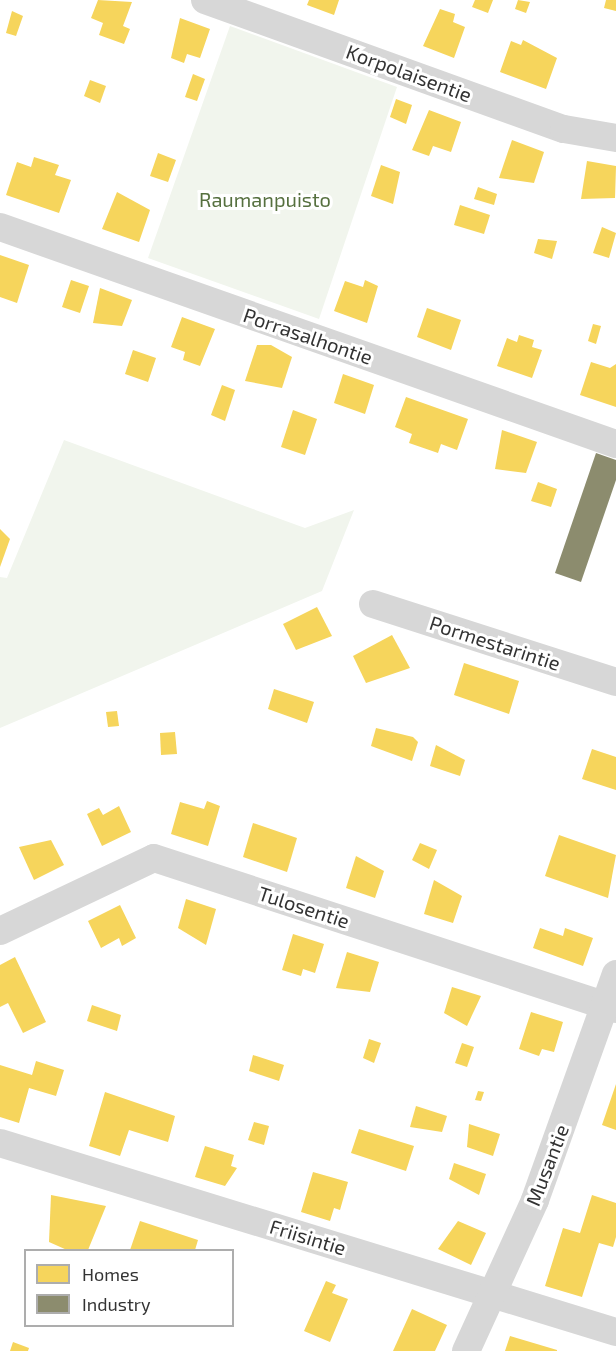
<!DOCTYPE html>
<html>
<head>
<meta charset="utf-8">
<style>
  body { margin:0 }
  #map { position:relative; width:616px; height:1351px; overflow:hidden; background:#fff; font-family:"Exo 2",sans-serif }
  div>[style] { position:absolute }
  .green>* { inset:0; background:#f1f5ed }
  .homes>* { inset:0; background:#f6d55c }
  .industry>* { inset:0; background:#8c8c6e }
  .minor>* { height:28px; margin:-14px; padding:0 14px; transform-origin:14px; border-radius:14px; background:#d7d7d7 }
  span { translate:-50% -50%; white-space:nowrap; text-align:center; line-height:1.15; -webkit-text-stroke:6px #fff; paint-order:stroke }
  .street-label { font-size:20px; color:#333 }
  .park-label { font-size:20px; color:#56703f }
  .legend { position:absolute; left:24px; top:1249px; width:210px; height:78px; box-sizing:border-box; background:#fff; border:2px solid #adadad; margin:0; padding:8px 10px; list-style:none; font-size:18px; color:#333 }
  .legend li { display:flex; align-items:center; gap:12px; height:30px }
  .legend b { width:30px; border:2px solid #adadad }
</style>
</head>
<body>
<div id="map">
  <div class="green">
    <i style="clip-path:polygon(230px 26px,397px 87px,319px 319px,148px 258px)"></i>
    <i style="clip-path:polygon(64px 440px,305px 528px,354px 510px,322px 591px,0 728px,0 577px,7px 578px)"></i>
  </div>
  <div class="homes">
    <i style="clip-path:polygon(98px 0,132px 2px,123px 26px,130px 29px,124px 44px,99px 35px,103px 23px,91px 18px)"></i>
    <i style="clip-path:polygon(309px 0,339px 0,334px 15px,307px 5px)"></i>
    <i style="clip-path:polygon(475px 0,493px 0,488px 13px,472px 7px)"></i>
    <i style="clip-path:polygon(518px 0,530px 2px,526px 13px,515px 9px)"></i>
    <i style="clip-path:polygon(606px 0,616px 0,616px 11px,604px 8px)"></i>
    <i style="clip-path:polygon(440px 9px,455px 14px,453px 22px,465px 27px,454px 58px,423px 46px)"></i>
    <i style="clip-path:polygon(12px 11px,23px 16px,16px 36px,6px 33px)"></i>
    <i style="clip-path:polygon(180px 18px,210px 29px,200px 58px,187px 54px,184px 63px,171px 58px)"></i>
    <i style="clip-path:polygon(523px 40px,557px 58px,546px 89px,500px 72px,511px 41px,521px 45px)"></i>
    <i style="clip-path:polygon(193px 74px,205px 79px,197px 101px,185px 97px)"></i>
    <i style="clip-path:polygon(90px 80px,106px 86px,100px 103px,84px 96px)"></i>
    <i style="clip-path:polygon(396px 99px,412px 105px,406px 124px,390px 117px)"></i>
    <i style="clip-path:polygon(429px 110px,461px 122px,451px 152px,433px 146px,429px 156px,412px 150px)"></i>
    <i style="clip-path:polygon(512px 140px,544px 152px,534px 183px,499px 178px)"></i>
    <i style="clip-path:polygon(158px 153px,176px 160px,168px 182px,150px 176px)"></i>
    <i style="clip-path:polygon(34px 157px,59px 165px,55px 175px,71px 180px,59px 213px,6px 195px,17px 162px,31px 167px)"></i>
    <i style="clip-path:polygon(587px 161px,616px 166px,615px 198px,581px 199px)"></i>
    <i style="clip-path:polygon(381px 165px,400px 172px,393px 204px,371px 196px)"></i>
    <i style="clip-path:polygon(478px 187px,497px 194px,494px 205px,474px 199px)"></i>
    <i style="clip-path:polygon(117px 192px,150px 210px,139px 242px,102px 229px)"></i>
    <i style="clip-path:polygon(460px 205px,490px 215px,484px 234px,454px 225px)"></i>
    <i style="clip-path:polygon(602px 227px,616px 233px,609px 258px,593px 253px)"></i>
    <i style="clip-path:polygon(538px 239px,557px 241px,552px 259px,534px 253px)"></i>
    <i style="clip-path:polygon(0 255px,29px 265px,17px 303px,0 297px)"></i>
    <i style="clip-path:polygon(71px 280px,89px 286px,80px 313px,62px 307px)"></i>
    <i style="clip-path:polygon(365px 280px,378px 286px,367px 323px,334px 311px,345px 281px,363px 287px)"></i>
    <i style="clip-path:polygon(100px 288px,132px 300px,122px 326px,93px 323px)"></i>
    <i style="clip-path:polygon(427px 308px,461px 320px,451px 350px,417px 337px)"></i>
    <i style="clip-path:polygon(182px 317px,215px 329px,200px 366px,183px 360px,185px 352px,171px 347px)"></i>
    <i style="clip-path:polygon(593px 324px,601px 326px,596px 344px,588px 341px)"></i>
    <i style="clip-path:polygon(519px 335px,534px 340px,532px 347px,542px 350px,532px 378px,497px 366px,507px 338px,517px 342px)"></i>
    <i style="clip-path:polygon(257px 345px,271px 345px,292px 357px,282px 388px,245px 381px)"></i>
    <i style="clip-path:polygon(133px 350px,156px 358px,148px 382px,125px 374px)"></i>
    <i style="clip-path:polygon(591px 362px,610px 368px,616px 364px,616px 407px,580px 395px)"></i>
    <i style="clip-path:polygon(343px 374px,374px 385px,365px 414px,334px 403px)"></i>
    <i style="clip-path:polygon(222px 385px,235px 390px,225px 421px,211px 415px)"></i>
    <i style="clip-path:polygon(406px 397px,468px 419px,457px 450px,441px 444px,438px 453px,409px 443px,412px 434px,395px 427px)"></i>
    <i style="clip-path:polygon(293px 410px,317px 419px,305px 455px,281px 447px)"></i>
    <i style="clip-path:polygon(502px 430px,537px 442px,526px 473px,495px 469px)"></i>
    <i style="clip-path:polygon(538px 482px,557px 489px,551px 507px,531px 501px)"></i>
    <i style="clip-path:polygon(0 529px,10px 539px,0 567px)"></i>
    <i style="clip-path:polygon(317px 607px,332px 636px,296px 650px,283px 624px)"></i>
    <i style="clip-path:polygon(392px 635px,410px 668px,366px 683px,353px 656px)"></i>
    <i style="clip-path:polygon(464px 663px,519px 681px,509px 714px,454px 695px)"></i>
    <i style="clip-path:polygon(274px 689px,314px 702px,307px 723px,268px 709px)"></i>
    <i style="clip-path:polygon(117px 711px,119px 726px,108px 727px,106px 712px)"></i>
    <i style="clip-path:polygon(376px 728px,413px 737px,418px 742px,412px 761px,371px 746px)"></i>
    <i style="clip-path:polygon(175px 732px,177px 754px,161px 755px,160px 733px)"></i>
    <i style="clip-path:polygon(436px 745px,465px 760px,460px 776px,430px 766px)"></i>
    <i style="clip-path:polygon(592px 749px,616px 757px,616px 790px,582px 779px)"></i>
    <i style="clip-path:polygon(207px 801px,220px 806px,208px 846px,171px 834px,180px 802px,204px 809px)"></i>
    <i style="clip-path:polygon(119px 806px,131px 832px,102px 846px,87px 814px,99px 808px,103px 815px)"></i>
    <i style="clip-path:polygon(253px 823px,297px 838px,287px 872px,243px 857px)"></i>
    <i style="clip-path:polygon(559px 835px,616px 855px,608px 898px,545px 876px)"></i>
    <i style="clip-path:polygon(51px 840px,64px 865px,34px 880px,19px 847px)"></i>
    <i style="clip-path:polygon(420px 843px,437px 850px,429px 869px,412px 860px)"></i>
    <i style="clip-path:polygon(356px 856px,384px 871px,375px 898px,346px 888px)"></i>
    <i style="clip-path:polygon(434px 880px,462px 896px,453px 923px,424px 914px)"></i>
    <i style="clip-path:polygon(186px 899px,216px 909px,206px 945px,178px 928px)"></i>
    <i style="clip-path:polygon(120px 905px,136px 938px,122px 946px,119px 938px,101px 948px,88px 921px)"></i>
    <i style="clip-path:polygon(540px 928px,563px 936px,565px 928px,593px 938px,583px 966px,533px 948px)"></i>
    <i style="clip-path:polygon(293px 934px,324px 944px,315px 973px,303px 969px,301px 976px,282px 970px)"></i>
    <i style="clip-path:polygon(347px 952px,379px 962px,370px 992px,336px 988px)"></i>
    <i style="clip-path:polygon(15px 957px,46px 1022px,23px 1033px,8px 1003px,0 1007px,0 965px)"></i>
    <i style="clip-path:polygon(452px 987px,481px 996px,467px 1026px,444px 1013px)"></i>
    <i style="clip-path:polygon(92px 1005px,121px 1015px,117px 1031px,87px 1021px)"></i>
    <i style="clip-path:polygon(531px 1012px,563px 1022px,554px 1052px,542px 1049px,539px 1056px,519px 1049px)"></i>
    <i style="clip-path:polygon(369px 1039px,381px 1043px,374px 1063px,363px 1058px)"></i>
    <i style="clip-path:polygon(462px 1043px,474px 1047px,467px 1067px,455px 1063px)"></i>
    <i style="clip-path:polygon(253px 1055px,284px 1065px,279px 1081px,249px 1071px)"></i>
    <i style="clip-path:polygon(36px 1061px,64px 1070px,56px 1096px,29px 1088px,19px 1123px,0 1117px,0 1065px,32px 1075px)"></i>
    <i style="clip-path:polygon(616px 1084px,616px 1130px,602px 1125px)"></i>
    <i style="clip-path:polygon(478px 1091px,484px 1092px,481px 1101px,475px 1100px)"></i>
    <i style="clip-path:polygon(105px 1092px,175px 1116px,168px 1142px,129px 1130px,120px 1156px,89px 1146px)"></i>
    <i style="clip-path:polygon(416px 1106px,447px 1116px,442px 1132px,410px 1127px)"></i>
    <i style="clip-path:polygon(254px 1122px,269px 1126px,264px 1145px,248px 1140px)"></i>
    <i style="clip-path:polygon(469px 1124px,500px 1134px,493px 1156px,467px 1147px)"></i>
    <i style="clip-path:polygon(359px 1129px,414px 1146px,406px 1171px,351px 1153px)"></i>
    <i style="clip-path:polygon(205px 1146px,234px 1155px,231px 1166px,237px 1168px,225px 1186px,195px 1177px)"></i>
    <i style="clip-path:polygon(454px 1163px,486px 1174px,479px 1195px,449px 1179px)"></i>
    <i style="clip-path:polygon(313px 1172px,348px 1182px,340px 1210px,334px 1208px,330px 1221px,301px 1212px)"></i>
    <i style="clip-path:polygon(51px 1195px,106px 1206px,88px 1250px,67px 1250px,49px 1242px)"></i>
    <i style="clip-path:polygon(592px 1195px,616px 1203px,616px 1237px,613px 1247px,599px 1243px,582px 1297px,545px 1286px,563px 1228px,580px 1233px)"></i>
    <i style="clip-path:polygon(140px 1221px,198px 1240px,195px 1250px,130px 1250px)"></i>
    <i style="clip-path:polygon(458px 1221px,486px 1233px,471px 1265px,438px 1249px)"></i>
    <i style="clip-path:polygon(326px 1281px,336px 1285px,332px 1293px,348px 1299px,330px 1342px,304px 1331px)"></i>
    <i style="clip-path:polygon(412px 1309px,447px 1325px,435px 1351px,393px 1351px)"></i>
    <i style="clip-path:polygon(510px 1336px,557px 1350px,557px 1351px,505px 1351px)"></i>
    <i style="clip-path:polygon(13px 1342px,29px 1348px,28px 1351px,10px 1351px)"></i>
  </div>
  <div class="industry">
    <i style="clip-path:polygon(596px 453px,616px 460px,616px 480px,581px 582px,555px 573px)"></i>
  </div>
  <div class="minor">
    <i style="left:205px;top:0;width:381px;rotate:19.8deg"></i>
    <i style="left:564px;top:129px;width:53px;rotate:9.8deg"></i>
    <i style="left:0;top:227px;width:653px;rotate:19.41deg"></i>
    <i style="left:373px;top:604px;width:255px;rotate:17.8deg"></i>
    <i style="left:0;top:931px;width:170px;rotate:-25.4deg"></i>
    <i style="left:154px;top:858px;width:486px;rotate:18.1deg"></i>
    <i style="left:0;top:1143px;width:644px;rotate:17.06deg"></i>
    <i style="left:466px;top:1351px;width:166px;rotate:-65.4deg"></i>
    <i style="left:535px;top:1200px;width:240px;rotate:-70.3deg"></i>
  </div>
  <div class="street-label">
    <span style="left:409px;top:73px;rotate:20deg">Korpolaisentie</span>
    <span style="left:308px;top:336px;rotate:19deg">Porrasalhontie</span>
    <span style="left:495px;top:643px;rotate:18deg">Pormestarintie</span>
    <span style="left:304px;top:907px;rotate:18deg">Tulosentie</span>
    <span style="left:547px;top:1165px;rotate:-69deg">Musantie</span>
    <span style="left:308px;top:1237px;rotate:17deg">Friisintie</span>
  </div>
  <div class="park-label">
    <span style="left:265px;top:199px">Raumanpuisto</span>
  </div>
  <ul class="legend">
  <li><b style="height:16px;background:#f6d55c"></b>Homes</li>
  <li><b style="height:16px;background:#8c8c6e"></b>Industry</li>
  </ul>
</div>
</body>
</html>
